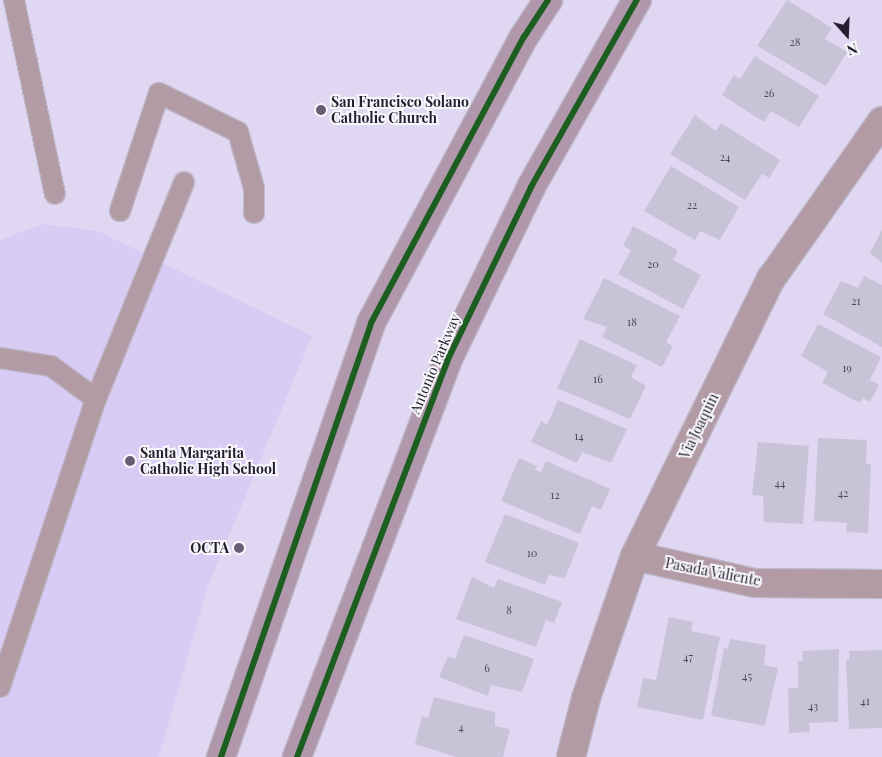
<!DOCTYPE html>
<html>
<head>
<meta charset="utf-8">
<style>
  body { margin:0 }
  #map { position:relative; width:882px; height:757px; overflow:hidden; background:#e0d8f2; font-family:"Playfair Display",serif }
  div>[style] { position:absolute }
  .built>* { inset:0; background:#d9ccf4 }
  .building>* { inset:0; background:#c9c3d7 }
  .roads { filter:drop-shadow(1px 0 #bfb9cc) drop-shadow(-1px 0 #bfb9cc) drop-shadow(0 1px #bfb9cc) drop-shadow(0 -1px #bfb9cc) }
  .service>* { height:20px; margin:-10px; padding:0 10px; transform-origin:10px; border-radius:10px; background:#b39ba6 }
  .minor>* { height:28px; margin:-14px; padding:0 14px; transform-origin:14px; border-radius:14px; background:#b39ba6 }
  .primary>* { height:28px; margin:-14px; padding:0 14px; transform-origin:14px; border-radius:14px; background:#b197ab }
  .cycleway>* { height:6px; margin:-3px; padding:0 3px; transform-origin:3px; border-radius:3px; background:#1b5e20 }
  .dots>* { width:14px; height:14px; translate:-50% -50%; box-sizing:border-box; border:2px solid #f8f7fc; border-radius:50% }
  span { translate:-50% -50%; white-space:nowrap; text-align:center; line-height:1.15; -webkit-text-stroke:4px #f8f7fc; paint-order:stroke }
  .number-label { font-size:11px; color:#4d4759 }
  .number-label span { -webkit-text-stroke-width:0 }
  .poi-label { font-size:14px; color:#241e2f; font-weight:700 }
  .left { translate:0 -50%; text-align:left }
  .right { translate:-100% -50%; text-align:right }
  .street-label { font-size:14px; color:#241e2f }
  .north { position:absolute; left:822px; top:10px; width:50px; height:50px; -webkit-text-stroke:4px #f8f7fc; paint-order:stroke; rotate:160deg; font-size:14px; font-weight:700; line-height:20px; text-align:center; color:#241e2f }
  .north::after { content:''; display:block; margin:auto; width:18px; height:22px; background:#241e2f; clip-path:polygon(50% 0,100% 100%,50% 72%,0 100%) }
</style>
</head>
<body>
<div id="map">
  <div class="built">
    <i style="clip-path:polygon(42px 224px,98px 231px,312px 336px,208px 586px,159px 757px,0 757px,0 240px)"></i>
  </div>
  <div class="building">
    <i style="clip-path:polygon(787px 0,832px 28px,825px 39px,847px 52px,826px 86px,757px 46px)"></i>
    <i style="clip-path:polygon(755px 56px,819px 96px,799px 127px,771px 111px,764px 122px,722px 95px,734px 75px,740px 79px)"></i>
    <i style="clip-path:polygon(695px 115px,716px 131px,721px 123px,780px 160px,769px 178px,762px 174px,745px 200px,670px 154px)"></i>
    <i style="clip-path:polygon(671px 166px,739px 207px,720px 240px,700px 231px,695px 240px,644px 211px)"></i>
    <i style="clip-path:polygon(633px 226px,678px 250px,673px 260px,701px 275px,683px 309px,618px 274px,631px 250px,623px 246px)"></i>
    <i style="clip-path:polygon(882px 230px,882px 263px,870px 253px)"></i>
    <i style="clip-path:polygon(864px 276px,882px 285px,882px 347px,823px 314px,841px 281px,858px 288px)"></i>
    <i style="clip-path:polygon(604px 278px,680px 316px,666px 342px,673px 346px,662px 367px,602px 337px,607px 327px,583px 319px)"></i>
    <i style="clip-path:polygon(818px 324px,881px 357px,870px 380px,879px 385px,870px 402px,863px 398px,860px 403px,822px 383px,828px 372px,801px 356px)"></i>
    <i style="clip-path:polygon(580px 339px,637px 365px,631px 377px,646px 386px,630px 419px,557px 388px)"></i>
    <i style="clip-path:polygon(558px 400px,627px 429px,611px 463px,582px 452px,577px 463px,531px 442px,541px 421px,547px 425px)"></i>
    <i style="clip-path:polygon(818px 438px,867px 440px,866px 464px,871px 464px,868px 533px,846px 532px,847px 523px,814px 521px)"></i>
    <i style="clip-path:polygon(758px 442px,809px 446px,803px 524px,764px 522px,763px 496px,752px 495px)"></i>
    <i style="clip-path:polygon(519px 458px,537px 466px,535px 470px,541px 472px,546px 461px,610px 489px,601px 510px,592px 506px,580px 534px,501px 501px)"></i>
    <i style="clip-path:polygon(505px 514px,579px 543px,565px 578px,549px 575px,545px 585px,485px 562px)"></i>
    <i style="clip-path:polygon(472px 577px,494px 588px,498px 579px,562px 602px,554px 623px,546px 620px,536px 647px,456px 619px)"></i>
    <i style="clip-path:polygon(669px 617px,693px 622px,691px 631px,720px 637px,703px 720px,637px 707px,643px 678px,656px 680px)"></i>
    <i style="clip-path:polygon(464px 635px,534px 659px,522px 692px,491px 685px,488px 696px,439px 677px,448px 656px,455px 659px)"></i>
    <i style="clip-path:polygon(730px 639px,766px 645px,764px 665px,778px 668px,765px 726px,711px 716px,724px 648px,728px 649px)"></i>
    <i style="clip-path:polygon(839px 649px,838px 722px,809px 723px,810px 732px,789px 733px,788px 688px,798px 688px,798px 661px,803px 661px,802px 651px)"></i>
    <i style="clip-path:polygon(882px 650px,882px 728px,849px 729px,846px 660px,849px 660px,849px 651px)"></i>
    <i style="clip-path:polygon(434px 697px,495px 712px,495px 726px,510px 729px,503px 757px,456px 757px,415px 744px,422px 716px,428px 718px)"></i>
  </div>
  <div class="roads">
    <div class="service">
      <i style="left:14px;top:0;width:198px;rotate:78.1deg"></i>
      <i style="left:120px;top:211px;width:124px;rotate:-71.7deg"></i>
      <i style="left:159px;top:93px;width:88px;rotate:26.3deg"></i>
      <i style="left:238px;top:132px;width:58px;rotate:74.1deg"></i>
      <i style="left:254px;top:188px;width:25px;rotate:90deg"></i>
      <i style="left:0;top:358px;width:52px;rotate:8.9deg"></i>
      <i style="left:51px;top:366px;width:56px;rotate:36.3deg"></i>
      <i style="left:0;top:687px;width:304px;rotate:-71.6deg"></i>
      <i style="left:96px;top:399px;width:234px;rotate:-67.9deg"></i>
    </div>
    <div class="minor">
      <i style="left:635px;top:556px;width:123px;rotate:12.7deg"></i>
      <i style="left:755px;top:583px;width:127px;rotate:0.5deg"></i>
      <i style="left:571px;top:757px;width:61px;rotate:-75.7deg"></i>
      <i style="left:586px;top:698px;width:150px;rotate:-71deg"></i>
      <i style="left:635px;top:556px;width:309px;rotate:-63.9deg"></i>
      <i style="left:771px;top:279px;width:193px;rotate:-54.9deg"></i>
    </div>
    <div class="primary">
      <i style="left:221px;top:757px;width:459px;rotate:-70.9deg"></i>
      <i style="left:371px;top:323px;width:324px;rotate:-61.9deg"></i>
      <i style="left:524px;top:37px;width:44px;rotate:-57deg"></i>
      <i style="left:297px;top:757px;width:428px;rotate:-69.2deg"></i>
      <i style="left:449px;top:357px;width:189px;rotate:-64.2deg"></i>
      <i style="left:531px;top:187px;width:215px;rotate:-60.5deg"></i>
    </div>
  </div>
  <div class="cycleway">
    <i style="left:221px;top:757px;width:459px;rotate:-70.9deg"></i>
    <i style="left:371px;top:323px;width:324px;rotate:-61.9deg"></i>
    <i style="left:524px;top:37px;width:44px;rotate:-57deg"></i>
    <i style="left:297px;top:757px;width:428px;rotate:-69.2deg"></i>
    <i style="left:449px;top:357px;width:189px;rotate:-64.2deg"></i>
    <i style="left:531px;top:187px;width:215px;rotate:-60.5deg"></i>
  </div>
  <div class="dots">
    <i style="left:321px;top:110px;background:#665f73"></i>
    <i style="left:130px;top:461px;background:#665f73"></i>
    <i style="left:239px;top:548px;background:#665f73"></i>
  </div>
  <div class="number-label">
    <span style="left:795px;top:42px">28</span>
    <span style="left:769px;top:93px">26</span>
    <span style="left:725px;top:157px">24</span>
    <span style="left:692px;top:205px">22</span>
    <span style="left:653px;top:264px">20</span>
    <span style="left:856px;top:301px">21</span>
    <span style="left:632px;top:322px">18</span>
    <span style="left:847px;top:368px">19</span>
    <span style="left:598px;top:379px">16</span>
    <span style="left:579px;top:436px">14</span>
    <span style="left:780px;top:483px">44</span>
    <span style="left:843px;top:493px">42</span>
    <span style="left:555px;top:495px">12</span>
    <span style="left:532px;top:553px">10</span>
    <span style="left:509px;top:610px">8</span>
    <span style="left:688px;top:657px">47</span>
    <span style="left:487px;top:668px">6</span>
    <span style="left:747px;top:676px">45</span>
    <span style="left:865px;top:701px">41</span>
    <span style="left:813px;top:706px">43</span>
    <span style="left:461px;top:727px">4</span>
  </div>
  <div class="poi-label">
    <span class="left" style="left:331px;top:110px">San Francisco Solano<br>Catholic Church</span>
    <span class="left" style="left:140px;top:461px">Santa Margarita<br>Catholic High School</span>
    <span class="right" style="left:229px;top:548px">OCTA</span>
  </div>
  <div class="street-label">
    <span style="left:435px;top:364px;rotate:-67deg">Antonio Parkway</span>
    <span style="left:699px;top:426px;rotate:-64deg">Via Joaquin</span>
    <span style="left:713px;top:572px;rotate:11deg">Pasada Valiente</span>
  </div>
  <div class="north">N</div>
</div>
</body>
</html>
